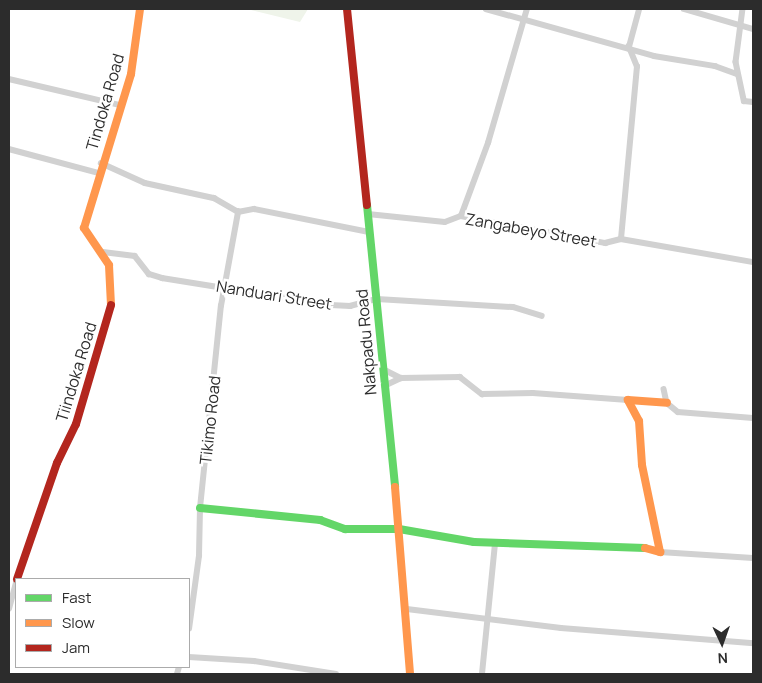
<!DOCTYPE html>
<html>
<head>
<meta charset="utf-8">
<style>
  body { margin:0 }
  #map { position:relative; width:762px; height:683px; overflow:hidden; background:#fff; font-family:Manrope,sans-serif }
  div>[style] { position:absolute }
  .green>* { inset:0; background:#eff4ea }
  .street>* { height:5.5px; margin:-2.75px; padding:0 2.75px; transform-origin:2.75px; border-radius:2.75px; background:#d1d1d1 }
  .fast>* { height:8px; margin:-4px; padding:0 4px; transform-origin:4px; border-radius:4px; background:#63d668 }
  .slow>* { height:8px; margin:-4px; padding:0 4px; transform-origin:4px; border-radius:4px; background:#ff974d }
  .jam>* { height:8px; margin:-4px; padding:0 4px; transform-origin:4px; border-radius:4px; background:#b3261e }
  span { translate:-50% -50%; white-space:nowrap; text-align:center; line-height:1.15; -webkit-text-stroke:5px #fff; paint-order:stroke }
  .street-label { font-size:16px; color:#2c2c2c }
  .frame { position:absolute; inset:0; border:10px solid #2c2c2c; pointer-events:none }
  .legend { position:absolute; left:15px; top:578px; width:175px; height:90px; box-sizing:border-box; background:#fff; border:1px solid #ababab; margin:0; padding:6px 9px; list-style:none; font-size:15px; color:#2c2c2c }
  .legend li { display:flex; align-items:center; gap:10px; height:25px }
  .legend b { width:25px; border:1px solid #ababab }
  .north { position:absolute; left:697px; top:618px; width:50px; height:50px; -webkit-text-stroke:4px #fff; paint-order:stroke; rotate:177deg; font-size:14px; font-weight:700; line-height:20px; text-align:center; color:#2c2c2c }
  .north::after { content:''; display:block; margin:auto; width:18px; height:22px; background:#2c2c2c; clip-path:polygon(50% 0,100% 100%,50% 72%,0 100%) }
</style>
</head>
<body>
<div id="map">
  <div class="green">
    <i style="clip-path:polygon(247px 9px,308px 9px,300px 22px)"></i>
  </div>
  <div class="street">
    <i style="left:486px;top:9px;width:174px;rotate:15.6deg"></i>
    <i style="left:654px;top:56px;width:62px;rotate:9.3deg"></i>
    <i style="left:715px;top:66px;width:23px;rotate:20deg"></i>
    <i style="left:684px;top:9px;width:72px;rotate:16.2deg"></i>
    <i style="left:743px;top:9px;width:53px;rotate:97.5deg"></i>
    <i style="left:736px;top:62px;width:40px;rotate:78deg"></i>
    <i style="left:744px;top:101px;width:9px;rotate:6deg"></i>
    <i style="left:9px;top:79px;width:114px;rotate:13.2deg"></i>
    <i style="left:9px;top:149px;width:93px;rotate:14.9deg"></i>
    <i style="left:101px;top:163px;width:48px;rotate:24.4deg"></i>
    <i style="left:145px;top:183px;width:71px;rotate:12.3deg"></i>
    <i style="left:214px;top:198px;width:28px;rotate:30deg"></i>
    <i style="left:238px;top:212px;width:16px;rotate:-11deg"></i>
    <i style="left:254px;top:209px;width:117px;rotate:11.3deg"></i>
    <i style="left:368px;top:214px;width:77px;rotate:5.9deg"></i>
    <i style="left:445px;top:222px;width:17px;rotate:-21deg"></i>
    <i style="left:461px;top:216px;width:147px;rotate:10.6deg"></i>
    <i style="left:605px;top:243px;width:16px;rotate:-14deg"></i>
    <i style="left:621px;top:239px;width:134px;rotate:9.9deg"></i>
    <i style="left:461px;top:216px;width:78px;rotate:-69.7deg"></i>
    <i style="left:488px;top:143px;width:140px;rotate:-73.8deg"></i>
    <i style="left:621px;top:239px;width:173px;rotate:-84.7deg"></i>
    <i style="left:637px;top:67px;width:22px;rotate:-112deg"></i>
    <i style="left:629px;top:47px;width:39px;rotate:-75deg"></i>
    <i style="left:103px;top:252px;width:32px;rotate:7deg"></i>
    <i style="left:135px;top:256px;width:23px;rotate:52deg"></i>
    <i style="left:149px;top:274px;width:14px;rotate:17deg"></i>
    <i style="left:162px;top:278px;width:171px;rotate:9.1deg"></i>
    <i style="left:331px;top:305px;width:19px;rotate:3deg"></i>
    <i style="left:350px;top:306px;width:28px;rotate:-15deg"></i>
    <i style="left:377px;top:299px;width:136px;rotate:3.4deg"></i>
    <i style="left:513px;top:307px;width:30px;rotate:17deg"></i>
    <i style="left:383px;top:369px;width:20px;rotate:27deg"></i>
    <i style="left:384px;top:386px;width:19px;rotate:-25deg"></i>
    <i style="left:401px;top:378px;width:59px;rotate:-1deg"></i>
    <i style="left:460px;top:377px;width:28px;rotate:38deg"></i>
    <i style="left:482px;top:394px;width:51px;rotate:-1.1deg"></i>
    <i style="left:533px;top:393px;width:95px;rotate:4.2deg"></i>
    <i style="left:664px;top:389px;width:14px;rotate:78deg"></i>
    <i style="left:667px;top:403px;width:14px;rotate:39deg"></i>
    <i style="left:678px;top:412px;width:75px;rotate:4.6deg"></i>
    <i style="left:660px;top:552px;width:93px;rotate:3.7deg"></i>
    <i style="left:9px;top:609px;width:28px;rotate:-75deg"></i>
    <i style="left:407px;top:609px;width:155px;rotate:7deg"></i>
    <i style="left:561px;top:628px;width:193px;rotate:4.5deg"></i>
    <i style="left:189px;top:629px;width:74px;rotate:-82.2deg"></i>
    <i style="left:199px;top:556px;width:48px;rotate:-88.8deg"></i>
    <i style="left:200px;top:508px;width:203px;rotate:-84.1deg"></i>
    <i style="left:221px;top:306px;width:96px;rotate:-79.7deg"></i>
    <i style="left:189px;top:657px;width:65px;rotate:3.5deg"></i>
    <i style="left:254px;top:661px;width:83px;rotate:9deg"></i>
    <i style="left:177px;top:674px;width:7px;rotate:-74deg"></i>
    <i style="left:482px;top:674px;width:132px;rotate:-84.3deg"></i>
  </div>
  <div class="fast">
    <i style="left:367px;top:205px;width:283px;rotate:84.3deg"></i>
    <i style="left:200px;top:508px;width:121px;rotate:5.7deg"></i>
    <i style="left:320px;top:520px;width:27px;rotate:20deg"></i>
    <i style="left:345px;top:529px;width:54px"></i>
    <i style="left:399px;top:529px;width:76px;rotate:9.8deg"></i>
    <i style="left:474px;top:542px;width:171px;rotate:2deg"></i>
  </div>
  <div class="slow">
    <i style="left:111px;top:305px;width:40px;rotate:-92.9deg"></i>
    <i style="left:109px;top:265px;width:45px;rotate:-124deg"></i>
    <i style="left:84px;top:228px;width:161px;rotate:-73deg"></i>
    <i style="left:131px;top:74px;width:66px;rotate:-82.1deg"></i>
    <i style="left:395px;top:487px;width:188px;rotate:85.4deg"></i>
    <i style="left:645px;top:548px;width:16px;rotate:15deg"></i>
    <i style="left:660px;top:552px;width:89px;rotate:-101.7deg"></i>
    <i style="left:642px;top:465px;width:44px;rotate:-93.9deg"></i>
    <i style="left:639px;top:421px;width:24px;rotate:-118deg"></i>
    <i style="left:628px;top:400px;width:39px;rotate:4deg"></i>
  </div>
  <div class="jam">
    <i style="left:347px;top:9px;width:197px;rotate:84.2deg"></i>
    <i style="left:17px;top:579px;width:123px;rotate:-71deg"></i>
    <i style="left:57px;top:463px;width:43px;rotate:-64deg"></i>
    <i style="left:76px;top:424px;width:124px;rotate:-73.6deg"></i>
  </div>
  <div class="street-label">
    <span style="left:105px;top:102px;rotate:-74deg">Tindoka Road</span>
    <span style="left:531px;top:230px;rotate:10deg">Zangabeyo Street</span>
    <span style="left:274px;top:295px;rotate:9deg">Nanduari Street</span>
    <span style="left:366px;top:342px;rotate:-95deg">Nakpadu Road</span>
    <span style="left:76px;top:372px;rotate:-73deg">Tiindoka Road</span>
    <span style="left:210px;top:420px;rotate:-84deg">Tikimo Road</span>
  </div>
  <div class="frame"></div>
  <ul class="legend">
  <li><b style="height:6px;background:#63d668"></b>Fast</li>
  <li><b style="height:6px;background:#ff974d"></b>Slow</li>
  <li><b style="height:6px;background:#b3261e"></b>Jam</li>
  </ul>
  <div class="north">N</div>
</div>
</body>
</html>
